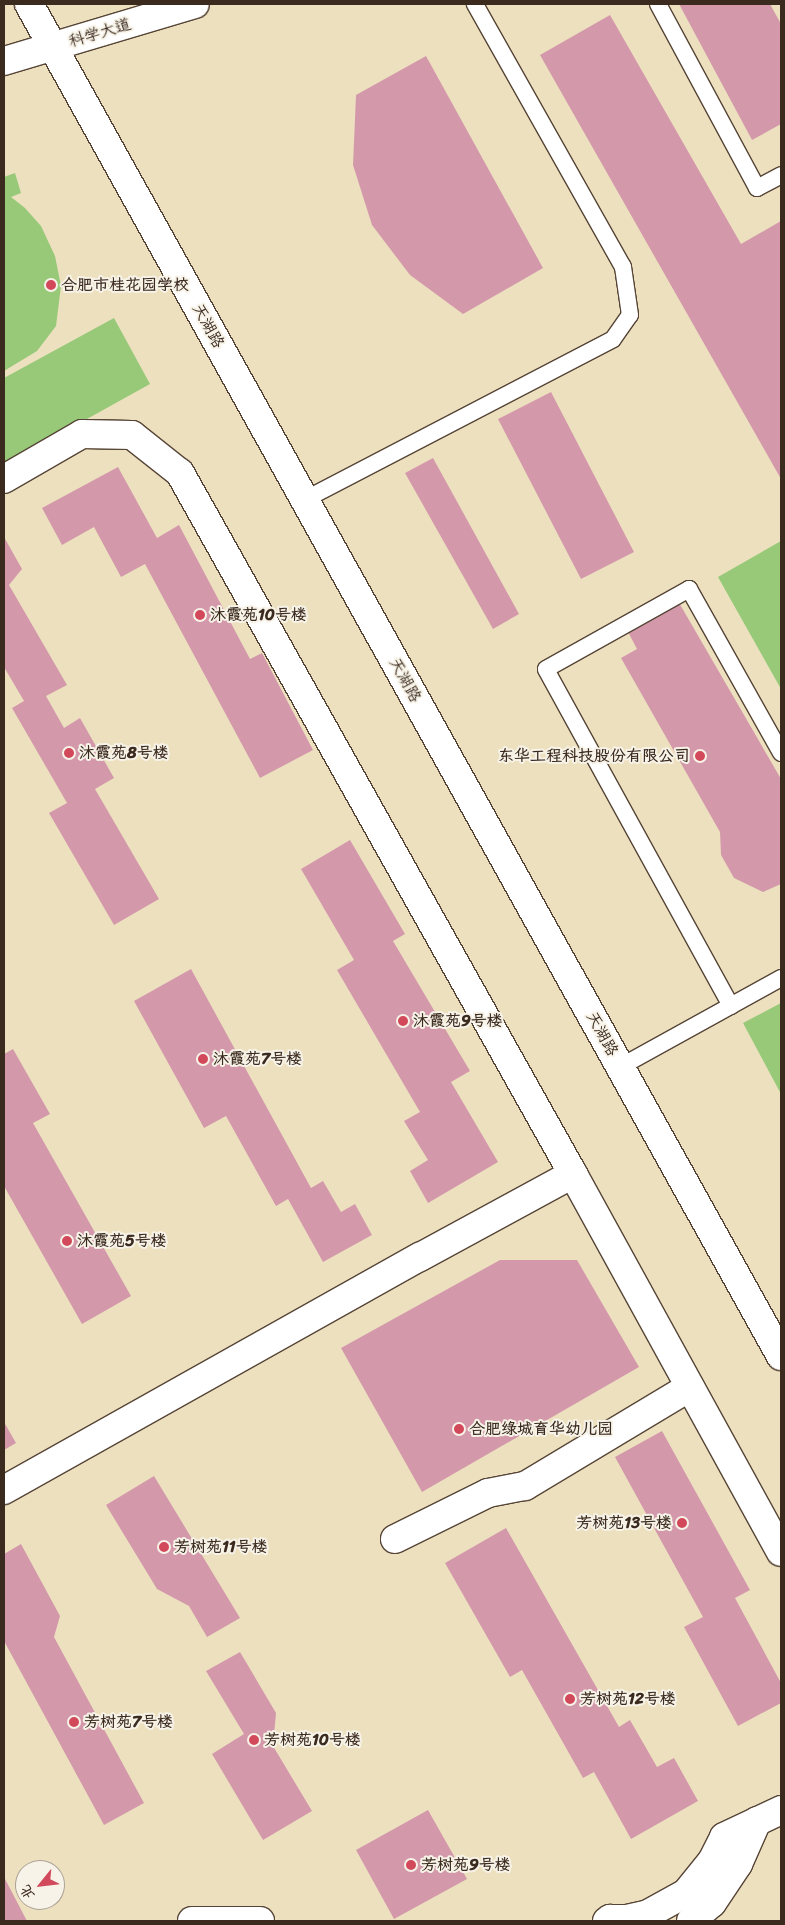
<!DOCTYPE html>
<html>
<head>
<meta charset="utf-8">
<style>
  body { margin:0 }
  #map { position:relative; width:785px; height:1925px; overflow:hidden; background:#ede0bf; font-family:Sriracha,"LXGW WenKai TC",sans-serif }
  div>[style] { position:absolute }
  .green>* { inset:0; background:#97c979 }
  .building>* { inset:0; background:#d399ab }
  .roads { filter:drop-shadow(1px 0 #564536) drop-shadow(-1px 0 #564536) drop-shadow(0 1px #564536) drop-shadow(0 -1px #564536) }
  .lane>* { height:16px; margin:-8px; padding:0 8px; transform-origin:8px; border-radius:8px; background:#fff }
  .street>* { height:28px; margin:-14px; padding:0 14px; transform-origin:14px; border-radius:14px; background:#fff }
  .secondary>* { height:28px; margin:-14px; padding:0 14px; transform-origin:14px; border-radius:14px; background:#fff }
  .primary>* { height:28px; margin:-14px; padding:0 14px; transform-origin:14px; border-radius:14px; background:#fff }
  .dots>* { width:14px; height:14px; translate:-50% -50%; box-sizing:border-box; border:2px solid #f7f3e8; border-radius:50% }
  span { translate:-50% -50%; white-space:nowrap; text-align:center; line-height:1.15; -webkit-text-stroke:4px #f7f3e8; paint-order:stroke }
  .street-label { font-size:16px; color:#3b2a1e }
  .poi-label { font-size:16px; color:#3b2a1e; font-weight:700 }
  .left { translate:0 -50%; text-align:left }
  .right { translate:-100% -50%; text-align:right }
  .frame { position:absolute; inset:0; border:5px solid #3b2a1e; pointer-events:none }
  .north { position:absolute; left:15px; top:1860px; width:50px; height:50px; box-sizing:border-box; background:#f7f3e8; border:1px solid #aca397; border-radius:50%; rotate:241deg; font-size:14px; font-weight:700; line-height:20px; text-align:center; color:#3b2a1e }
  .north::after { content:''; display:block; margin:auto; width:18px; height:22px; background:#d1495b; clip-path:polygon(50% 0,100% 100%,50% 72%,0 100%) }
</style>
</head>
<body>
<div id="map">
  <div class="green">
    <i style="clip-path:polygon(15px 173px,21px 193px,11px 197px,25px 208px,41px 226px,55px 256px,61px 286px,56px 326px,37px 351px,4px 371px,4px 177px)"></i>
    <i style="clip-path:polygon(114px 318px,150px 384px,4px 465px,4px 378px)"></i>
    <i style="clip-path:polygon(781px 541px,781px 689px,718px 577px)"></i>
    <i style="clip-path:polygon(781px 1003px,781px 1094px,743px 1023px)"></i>
  </div>
  <div class="building">
    <i style="clip-path:polygon(679px 4px,770px 4px,781px 24px,781px 124px,752px 140px)"></i>
    <i style="clip-path:polygon(610px 15px,741px 244px,781px 221px,781px 479px,540px 55px)"></i>
    <i style="clip-path:polygon(426px 56px,543px 268px,463px 314px,410px 275px,372px 225px,353px 165px,356px 95px)"></i>
    <i style="clip-path:polygon(551px 392px,634px 552px,581px 579px,498px 419px)"></i>
    <i style="clip-path:polygon(433px 458px,519px 614px,493px 629px,405px 473px)"></i>
    <i style="clip-path:polygon(118px 467px,157px 538px,179px 525px,250px 659px,262px 653px,313px 750px,260px 778px,145px 564px,121px 577px,94px 527px,62px 545px,42px 508px)"></i>
    <i style="clip-path:polygon(4px 537px,22px 569px,9px 585px,67px 685px,46px 696px,64px 728px,80px 718px,114px 778px,95px 789px,159px 899px,114px 925px,49px 813px,67px 803px,12px 708px,24px 701px,4px 667px)"></i>
    <i style="clip-path:polygon(678px 601px,781px 779px,781px 884px,763px 892px,734px 878px,721px 855px,720px 832px,621px 658px,637px 649px,627px 630px)"></i>
    <i style="clip-path:polygon(350px 840px,405px 934px,393px 941px,470px 1071px,451px 1082px,498px 1162px,428px 1203px,410px 1171px,428px 1160px,404px 1121px,420px 1112px,337px 970px,354px 960px,301px 869px)"></i>
    <i style="clip-path:polygon(191px 969px,311px 1188px,323px 1181px,341px 1212px,355px 1204px,372px 1235px,323px 1262px,288px 1199px,276px 1206px,226px 1116px,204px 1128px,134px 1001px)"></i>
    <i style="clip-path:polygon(13px 1049px,50px 1114px,33px 1123px,131px 1296px,82px 1324px,4px 1186px,4px 1054px)"></i>
    <i style="clip-path:polygon(500px 1260px,577px 1260px,639px 1367px,422px 1492px,341px 1348px)"></i>
    <i style="clip-path:polygon(4px 1422px,16px 1443px,4px 1450px)"></i>
    <i style="clip-path:polygon(662px 1431px,750px 1590px,735px 1598px,781px 1683px,781px 1703px,738px 1726px,684px 1627px,703px 1617px,615px 1457px)"></i>
    <i style="clip-path:polygon(154px 1476px,240px 1618px,207px 1637px,189px 1606px,157px 1589px,106px 1505px)"></i>
    <i style="clip-path:polygon(506px 1528px,619px 1727px,630px 1720px,657px 1767px,674px 1758px,698px 1801px,631px 1839px,594px 1772px,583px 1778px,522px 1670px,510px 1677px,445px 1563px)"></i>
    <i style="clip-path:polygon(21px 1544px,60px 1616px,54px 1637px,144px 1803px,104px 1825px,4px 1641px,4px 1554px)"></i>
    <i style="clip-path:polygon(240px 1652px,276px 1713px,273px 1746px,312px 1811px,263px 1840px,212px 1754px,244px 1734px,206px 1671px)"></i>
    <i style="clip-path:polygon(428px 1810px,467px 1879px,394px 1919px,356px 1850px)"></i>
    <i style="clip-path:polygon(4px 1877px,27px 1921px,4px 1921px)"></i>
  </div>
  <div class="roads">
    <div class="lane">
      <i style="left:658px;top:4px;width:209px;rotate:61.7deg"></i>
      <i style="left:757px;top:188px;width:27px;rotate:-28deg"></i>
      <i style="left:304px;top:500px;width:348px;rotate:-27.5deg"></i>
      <i style="left:613px;top:339px;width:29px;rotate:-55deg"></i>
      <i style="left:630px;top:315px;width:49px;rotate:-98.3deg"></i>
      <i style="left:623px;top:267px;width:302px;rotate:-119.4deg"></i>
      <i style="left:731px;top:1006px;width:384px;rotate:-118.8deg"></i>
      <i style="left:546px;top:669px;width:164px;rotate:-29.2deg"></i>
      <i style="left:689px;top:589px;width:188px;rotate:60.7deg"></i>
      <i style="left:620px;top:1067px;width:184px;rotate:-28.9deg"></i>
    </div>
    <div class="street">
      <i style="left:4px;top:479px;width:90px;rotate:-30deg"></i>
      <i style="left:82px;top:434px;width:50px;rotate:1.1deg"></i>
      <i style="left:132px;top:435px;width:61px;rotate:38.4deg"></i>
      <i style="left:180px;top:473px;width:804px;rotate:60.72deg"></i>
      <i style="left:573px;top:1174px;width:431px;rotate:61.2deg"></i>
      <i style="left:4px;top:1490px;width:477px;rotate:-29.3deg"></i>
      <i style="left:420px;top:1257px;width:174px;rotate:-28.5deg"></i>
      <i style="left:395px;top:1539px;width:104px;rotate:-26.3deg"></i>
      <i style="left:488px;top:1493px;width:38px;rotate:-11deg"></i>
      <i style="left:525px;top:1486px;width:192px;rotate:-31deg"></i>
      <i style="left:192px;top:1921px;width:68px"></i>
      <i style="left:607px;top:1921px;width:4px;rotate:-34deg"></i>
      <i style="left:610px;top:1919px;width:17px"></i>
      <i style="left:627px;top:1919px;width:22px;rotate:-13deg"></i>
      <i style="left:648px;top:1914px;width:43px;rotate:-28.9deg"></i>
      <i style="left:686px;top:1893px;width:41px;rotate:-50.9deg"></i>
      <i style="left:712px;top:1861px;width:27px;rotate:-63deg"></i>
      <i style="left:724px;top:1837px;width:63px;rotate:-25.3deg"></i>
      <i style="left:691px;top:1921px;width:28px;rotate:-41deg"></i>
      <i style="left:712px;top:1903px;width:47px;rotate:-56.3deg"></i>
      <i style="left:738px;top:1864px;width:47px;rotate:-66.2deg"></i>
    </div>
    <div class="secondary">
      <i style="left:29px;top:4px;width:1547px;rotate:60.92deg"></i>
    </div>
    <div class="primary">
      <i style="left:4px;top:61px;width:199px;rotate:-16.6deg"></i>
    </div>
  </div>
  <div class="dots">
    <i style="left:51px;top:285px;background:#d1495b"></i>
    <i style="left:200px;top:615px;background:#d1495b"></i>
    <i style="left:69px;top:753px;background:#d1495b"></i>
    <i style="left:700px;top:756px;background:#d1495b"></i>
    <i style="left:403px;top:1021px;background:#d1495b"></i>
    <i style="left:203px;top:1059px;background:#d1495b"></i>
    <i style="left:67px;top:1241px;background:#d1495b"></i>
    <i style="left:459px;top:1429px;background:#d1495b"></i>
    <i style="left:682px;top:1523px;background:#d1495b"></i>
    <i style="left:164px;top:1547px;background:#d1495b"></i>
    <i style="left:570px;top:1699px;background:#d1495b"></i>
    <i style="left:74px;top:1722px;background:#d1495b"></i>
    <i style="left:254px;top:1740px;background:#d1495b"></i>
    <i style="left:411px;top:1865px;background:#d1495b"></i>
  </div>
  <div class="street-label">
    <span style="left:100px;top:33px;rotate:-17deg">科学大道</span>
    <span style="left:208px;top:326px;rotate:61deg">天湖路</span>
    <span style="left:405px;top:680px;rotate:61deg">天湖路</span>
    <span style="left:602px;top:1034px;rotate:61deg">天湖路</span>
  </div>
  <div class="poi-label">
    <span class="left" style="left:61px;top:285px">合肥市桂花园学校</span>
    <span class="left" style="left:210px;top:615px">沐霞苑10号楼</span>
    <span class="left" style="left:79px;top:753px">沐霞苑8号楼</span>
    <span class="right" style="left:690px;top:756px">东华工程科技股份有限公司</span>
    <span class="left" style="left:413px;top:1021px">沐霞苑9号楼</span>
    <span class="left" style="left:213px;top:1059px">沐霞苑7号楼</span>
    <span class="left" style="left:77px;top:1241px">沐霞苑5号楼</span>
    <span class="left" style="left:469px;top:1429px">合肥绿城育华幼儿园</span>
    <span class="right" style="left:672px;top:1523px">芳树苑13号楼</span>
    <span class="left" style="left:174px;top:1547px">芳树苑11号楼</span>
    <span class="left" style="left:580px;top:1699px">芳树苑12号楼</span>
    <span class="left" style="left:84px;top:1722px">芳树苑7号楼</span>
    <span class="left" style="left:264px;top:1740px">芳树苑10号楼</span>
    <span class="left" style="left:421px;top:1865px">芳树苑9号楼</span>
  </div>
  <div class="frame"></div>
  <div class="north">北</div>
</div>
</body>
</html>
